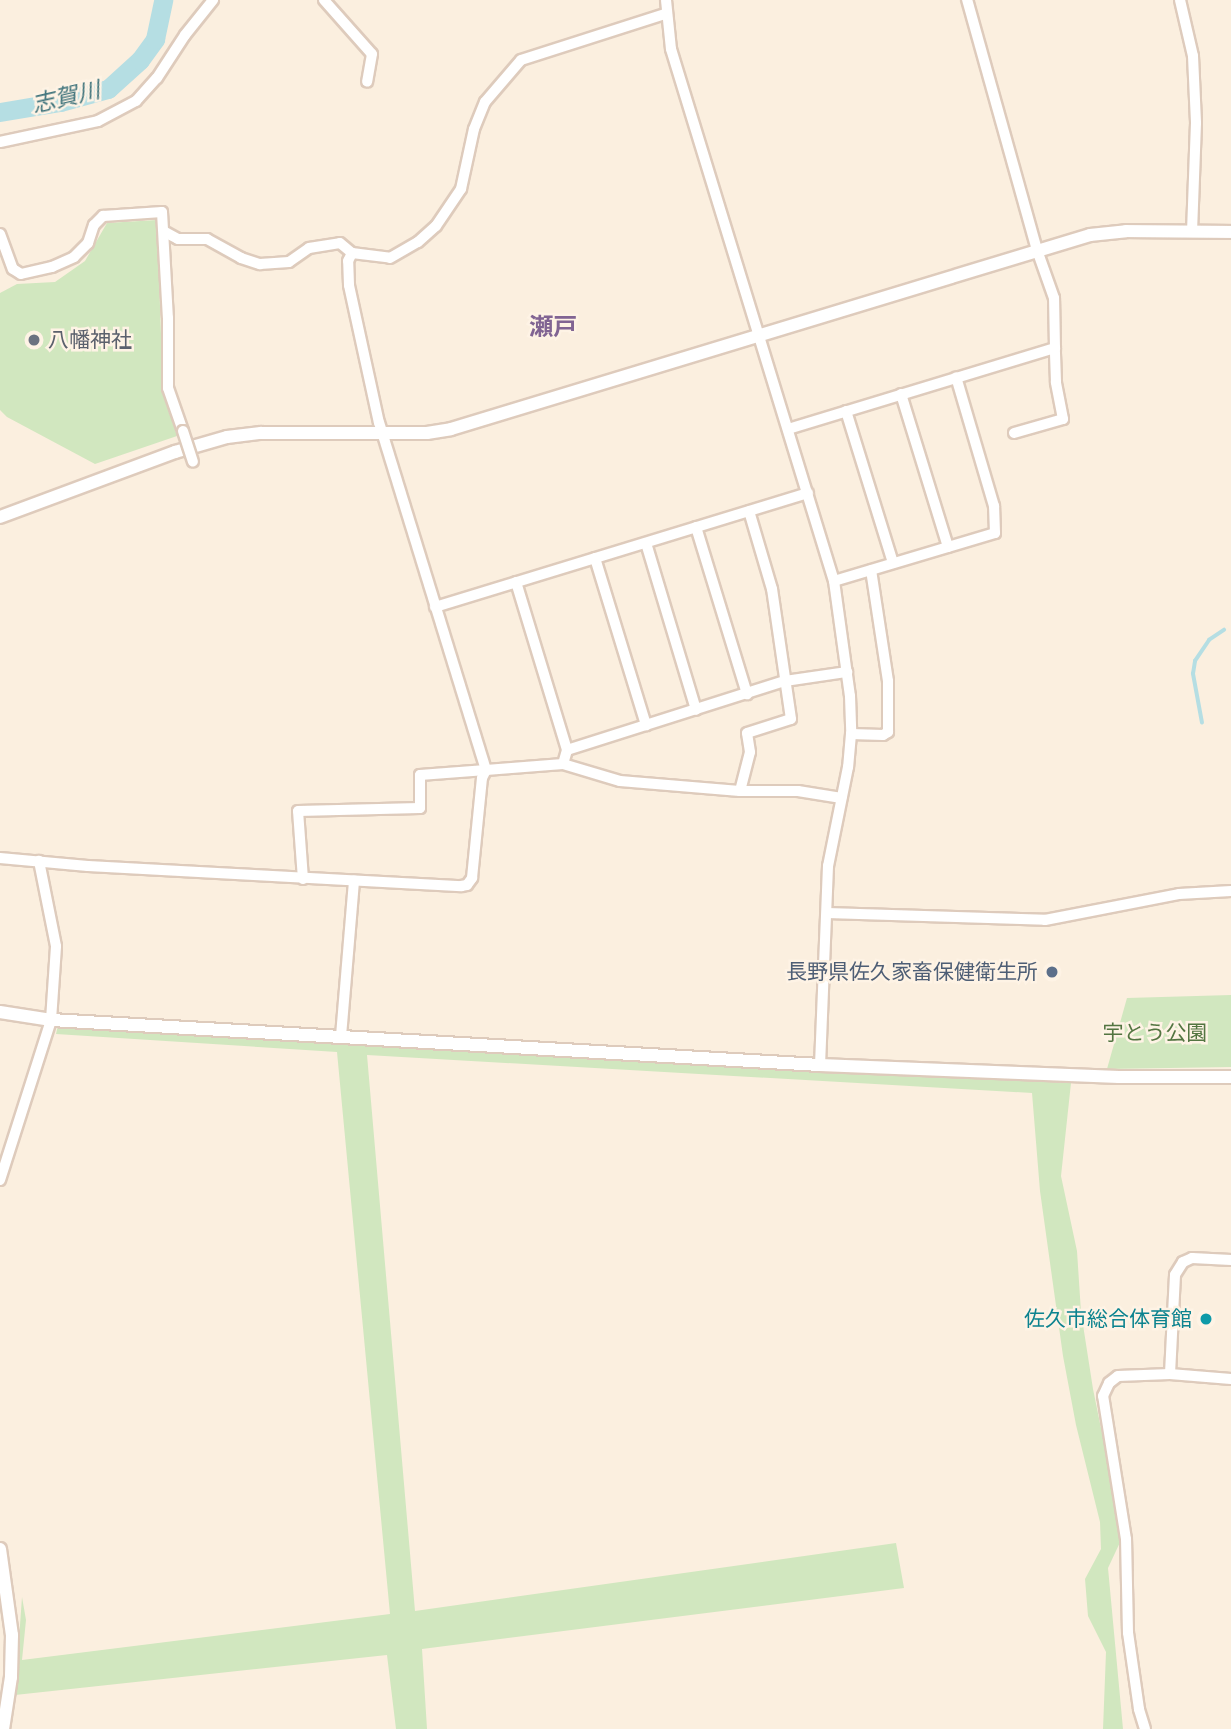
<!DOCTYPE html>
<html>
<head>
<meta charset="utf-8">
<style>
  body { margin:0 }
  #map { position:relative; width:1231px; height:1729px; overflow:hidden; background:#fbefdf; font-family:Jost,"Noto Sans JP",sans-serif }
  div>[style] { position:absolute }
  .green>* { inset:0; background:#d1e7bf }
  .stream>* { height:3.5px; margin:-1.75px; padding:0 1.75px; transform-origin:1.75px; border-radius:1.75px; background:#b5dee3 }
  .river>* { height:19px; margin:-9.5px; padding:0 9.5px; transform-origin:9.5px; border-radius:9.5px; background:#b5dee3 }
  .roads { filter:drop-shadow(2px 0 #decbbc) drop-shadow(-2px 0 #decbbc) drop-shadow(0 2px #decbbc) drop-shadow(0 -2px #decbbc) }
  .minor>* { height:10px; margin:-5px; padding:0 5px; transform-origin:5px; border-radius:5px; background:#fff }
  .tertiary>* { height:12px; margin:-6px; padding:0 6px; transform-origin:6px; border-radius:6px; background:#fff }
  .bridges { filter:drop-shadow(2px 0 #decbbc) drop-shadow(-2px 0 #decbbc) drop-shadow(0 2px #decbbc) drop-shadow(0 -2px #decbbc) }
  .minor-bridge>* { height:10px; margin:-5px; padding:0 5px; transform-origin:5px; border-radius:5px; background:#fff }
  .dots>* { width:19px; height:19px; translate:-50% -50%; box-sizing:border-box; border:4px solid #fef3e5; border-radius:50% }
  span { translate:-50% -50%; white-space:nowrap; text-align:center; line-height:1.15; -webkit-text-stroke:5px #fef3e5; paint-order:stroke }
  .worship-label { font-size:21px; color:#5b616d }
  .left { translate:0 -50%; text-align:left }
  .service-label { font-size:21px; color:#4e5e75 }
  .right { translate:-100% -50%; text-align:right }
  .park-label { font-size:21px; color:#537541 }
  .culture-label { font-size:21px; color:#0d838f }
  .water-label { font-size:23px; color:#40747c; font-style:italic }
  .quarter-label { font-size:24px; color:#816493; font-weight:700 }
</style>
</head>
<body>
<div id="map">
  <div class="green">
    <i style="clip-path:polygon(157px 220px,163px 391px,177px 436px,95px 464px,7px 417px,0 410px,0 293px,17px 284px,55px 282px,85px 261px,107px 223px)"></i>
    <i style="clip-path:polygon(1231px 995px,1231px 1067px,1107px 1069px,1127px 998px)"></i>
    <i style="clip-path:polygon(58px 1025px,1071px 1083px,1061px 1176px,1077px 1251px,1081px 1312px,1093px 1389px,1123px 1536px,1108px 1568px,1123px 1729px,1103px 1729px,1106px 1652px,1088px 1616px,1085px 1579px,1101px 1549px,1100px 1522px,1076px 1425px,1063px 1356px,1040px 1191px,1032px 1093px,367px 1055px,415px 1611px,896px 1543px,904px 1588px,422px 1649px,427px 1729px,396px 1729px,387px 1655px,15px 1695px,22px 1597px,26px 1620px,22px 1660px,390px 1614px,337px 1052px,56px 1034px)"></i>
  </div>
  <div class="stream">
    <i style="left:1202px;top:723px;width:50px;rotate:-100.4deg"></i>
    <i style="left:1193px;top:674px;width:13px;rotate:-81deg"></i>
    <i style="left:1195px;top:661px;width:25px;rotate:-56deg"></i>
    <i style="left:1209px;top:640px;width:18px;rotate:-34deg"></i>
  </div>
  <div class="river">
    <i style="left:0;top:112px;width:61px;rotate:-9.5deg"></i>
    <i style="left:60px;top:102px;width:50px;rotate:-15.2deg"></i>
    <i style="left:108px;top:89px;width:43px;rotate:-42.2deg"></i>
    <i style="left:140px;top:60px;width:26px;rotate:-54deg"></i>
    <i style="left:155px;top:39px;width:40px;rotate:-78deg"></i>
  </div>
  <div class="roads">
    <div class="minor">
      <i style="left:324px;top:0;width:72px;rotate:48.4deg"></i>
      <i style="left:372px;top:54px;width:28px;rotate:100deg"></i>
      <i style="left:666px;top:0;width:49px;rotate:84.2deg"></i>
      <i style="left:671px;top:49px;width:556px;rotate:72.97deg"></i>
      <i style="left:834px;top:581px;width:116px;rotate:82.1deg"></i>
      <i style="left:850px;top:696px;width:38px;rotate:88deg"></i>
      <i style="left:851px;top:734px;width:33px;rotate:95deg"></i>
      <i style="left:848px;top:767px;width:101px;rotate:101.4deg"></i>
      <i style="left:828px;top:866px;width:199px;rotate:92.3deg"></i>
      <i style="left:1180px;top:0;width:57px;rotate:76.9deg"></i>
      <i style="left:1193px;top:56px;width:67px;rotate:87.4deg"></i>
      <i style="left:1196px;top:123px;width:109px;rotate:92.1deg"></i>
      <i style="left:0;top:142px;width:100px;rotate:-12.1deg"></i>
      <i style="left:98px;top:121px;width:43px;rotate:-27.8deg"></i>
      <i style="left:136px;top:101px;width:31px;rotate:-48deg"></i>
      <i style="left:157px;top:78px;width:51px;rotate:-56.9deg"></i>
      <i style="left:185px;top:35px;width:45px;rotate:-51.3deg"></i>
      <i style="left:165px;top:232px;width:15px;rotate:28deg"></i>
      <i style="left:178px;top:239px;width:29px"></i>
      <i style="left:207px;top:239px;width:39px;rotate:29deg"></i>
      <i style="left:241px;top:258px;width:20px;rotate:18deg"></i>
      <i style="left:260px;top:264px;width:29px;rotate:-4deg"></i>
      <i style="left:289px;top:262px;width:24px;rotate:-35deg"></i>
      <i style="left:309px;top:248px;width:31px;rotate:-9deg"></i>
      <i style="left:340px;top:243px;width:16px;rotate:40deg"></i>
      <i style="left:0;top:234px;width:37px;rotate:70deg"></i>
      <i style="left:13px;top:269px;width:9px;rotate:32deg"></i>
      <i style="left:21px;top:274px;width:32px;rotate:-13deg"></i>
      <i style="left:52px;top:267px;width:24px;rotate:-24deg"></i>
      <i style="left:74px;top:257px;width:20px;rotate:-45deg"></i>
      <i style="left:88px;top:243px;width:19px;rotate:-72deg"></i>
      <i style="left:94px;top:225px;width:13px;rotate:-45deg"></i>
      <i style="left:103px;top:216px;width:59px;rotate:-3.9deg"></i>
      <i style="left:162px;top:212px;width:106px;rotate:86.8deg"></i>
      <i style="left:168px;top:318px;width:70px;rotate:90deg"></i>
      <i style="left:168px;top:388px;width:46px;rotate:70.8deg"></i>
      <i style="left:901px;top:394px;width:160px;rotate:72.9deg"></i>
      <i style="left:846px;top:411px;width:159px;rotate:72.8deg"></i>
      <i style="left:788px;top:429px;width:279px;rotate:-16.9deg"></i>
      <i style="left:1055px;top:348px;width:50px;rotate:-91.1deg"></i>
      <i style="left:1054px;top:298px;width:51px;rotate:-109.5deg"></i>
      <i style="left:1037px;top:250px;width:260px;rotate:-105.6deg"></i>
      <i style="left:1014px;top:433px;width:51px;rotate:-15.9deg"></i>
      <i style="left:1063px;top:419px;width:38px;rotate:-101deg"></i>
      <i style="left:1056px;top:382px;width:34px;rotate:-92deg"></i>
      <i style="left:696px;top:527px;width:175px;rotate:73deg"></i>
      <i style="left:646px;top:543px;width:174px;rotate:73.3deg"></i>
      <i style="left:595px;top:558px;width:175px;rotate:73deg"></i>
      <i style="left:834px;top:581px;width:168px;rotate:-16.6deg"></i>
      <i style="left:995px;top:533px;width:27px;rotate:-92deg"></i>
      <i style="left:994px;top:506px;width:134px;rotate:-106.4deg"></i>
      <i style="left:516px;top:582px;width:176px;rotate:73.1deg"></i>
      <i style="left:435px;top:607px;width:390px;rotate:-17deg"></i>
      <i style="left:851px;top:734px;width:32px;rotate:2deg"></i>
      <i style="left:883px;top:735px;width:6px;rotate:-31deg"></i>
      <i style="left:888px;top:732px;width:51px;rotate:-90deg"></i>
      <i style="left:888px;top:681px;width:112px;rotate:-98.7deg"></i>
      <i style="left:563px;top:764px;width:15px;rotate:-74deg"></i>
      <i style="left:567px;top:750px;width:229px;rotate:-17.6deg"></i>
      <i style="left:785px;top:681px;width:63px;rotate:-8.3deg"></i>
      <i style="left:740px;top:791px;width:40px;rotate:-75.6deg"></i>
      <i style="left:750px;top:752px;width:19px;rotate:-99deg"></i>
      <i style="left:747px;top:733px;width:46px;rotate:-17.7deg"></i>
      <i style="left:791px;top:719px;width:131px;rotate:-98.3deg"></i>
      <i style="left:772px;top:589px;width:81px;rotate:-106.4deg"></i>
      <i style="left:0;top:858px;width:88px;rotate:5.2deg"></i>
      <i style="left:88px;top:866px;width:374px;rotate:3.1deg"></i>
      <i style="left:461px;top:886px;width:6px;rotate:-9deg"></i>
      <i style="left:467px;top:885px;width:9px;rotate:-54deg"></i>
      <i style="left:472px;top:878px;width:100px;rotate:-84.3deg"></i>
      <i style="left:482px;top:778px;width:9px;rotate:-63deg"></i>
      <i style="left:486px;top:770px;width:77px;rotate:-4.5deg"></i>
      <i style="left:563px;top:764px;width:59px;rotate:16.6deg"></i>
      <i style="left:620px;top:781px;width:120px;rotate:4.8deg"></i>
      <i style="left:740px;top:791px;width:58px"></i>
      <i style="left:798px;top:791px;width:44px;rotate:9.2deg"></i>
      <i style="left:303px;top:879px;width:68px;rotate:-94.2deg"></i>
      <i style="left:298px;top:811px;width:122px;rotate:-1.4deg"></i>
      <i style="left:420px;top:808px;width:33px;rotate:-90deg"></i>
      <i style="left:420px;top:775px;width:66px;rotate:-4.3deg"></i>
      <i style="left:486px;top:770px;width:363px;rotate:-107.1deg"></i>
      <i style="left:379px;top:423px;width:141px;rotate:-102.3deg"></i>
      <i style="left:349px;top:285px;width:24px;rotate:-92deg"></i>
      <i style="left:348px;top:261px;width:9px;rotate:-63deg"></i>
      <i style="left:352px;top:253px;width:38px;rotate:7deg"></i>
      <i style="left:390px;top:258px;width:32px;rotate:-30deg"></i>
      <i style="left:418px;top:242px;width:24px;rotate:-42deg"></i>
      <i style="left:436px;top:226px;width:45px;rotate:-56deg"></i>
      <i style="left:461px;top:189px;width:61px;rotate:-77.8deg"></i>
      <i style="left:474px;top:129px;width:29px;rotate:-68deg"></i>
      <i style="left:485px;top:102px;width:55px;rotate:-49.4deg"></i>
      <i style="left:521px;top:60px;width:151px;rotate:-17.7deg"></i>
      <i style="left:827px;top:913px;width:218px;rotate:1.8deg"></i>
      <i style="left:1045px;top:920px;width:136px;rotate:-11deg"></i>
      <i style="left:1179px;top:894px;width:52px;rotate:-3.3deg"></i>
      <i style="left:341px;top:1036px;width:156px;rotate:-85.2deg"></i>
      <i style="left:0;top:1180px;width:168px;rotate:-72.3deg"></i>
      <i style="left:51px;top:1020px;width:74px;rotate:-86.1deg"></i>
      <i style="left:56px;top:946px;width:87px;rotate:-101.3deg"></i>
      <i style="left:1231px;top:1260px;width:39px;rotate:-177deg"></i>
      <i style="left:1192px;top:1258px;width:10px;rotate:156deg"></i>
      <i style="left:1183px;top:1262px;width:15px;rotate:122deg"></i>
      <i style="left:1175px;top:1275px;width:99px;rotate:92.9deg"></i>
      <i style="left:1170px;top:1374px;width:61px;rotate:4.7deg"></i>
      <i style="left:1145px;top:1729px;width:21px;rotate:-107deg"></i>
      <i style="left:1139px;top:1709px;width:77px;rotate:-98.2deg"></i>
      <i style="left:1128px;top:1633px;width:94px;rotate:-91.2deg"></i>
      <i style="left:1126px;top:1539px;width:145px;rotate:-99.1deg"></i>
      <i style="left:1103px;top:1396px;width:14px;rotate:-65deg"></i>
      <i style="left:1109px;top:1383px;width:11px;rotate:-38deg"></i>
      <i style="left:1118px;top:1376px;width:52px;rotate:-2.2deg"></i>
    </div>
    <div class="tertiary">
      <i style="left:0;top:517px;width:187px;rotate:-20.4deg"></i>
      <i style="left:175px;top:452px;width:54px;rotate:-16.1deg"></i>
      <i style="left:227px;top:437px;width:34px;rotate:-7deg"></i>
      <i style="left:261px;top:433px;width:166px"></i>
      <i style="left:427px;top:433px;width:24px;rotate:-9deg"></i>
      <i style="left:451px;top:429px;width:668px;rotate:-16.89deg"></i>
      <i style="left:1090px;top:235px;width:36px;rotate:-6deg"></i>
      <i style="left:1126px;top:231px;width:105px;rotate:0.5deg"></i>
      <i style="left:0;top:1012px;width:52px;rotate:8.9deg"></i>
      <i style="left:51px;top:1020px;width:770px;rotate:3.35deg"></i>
      <i style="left:820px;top:1065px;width:299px;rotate:2.3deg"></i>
      <i style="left:1119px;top:1077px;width:112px"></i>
      <i style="left:0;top:1549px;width:87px;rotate:82.1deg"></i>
      <i style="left:12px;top:1635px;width:42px;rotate:91.4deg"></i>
      <i style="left:11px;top:1677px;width:53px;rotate:98.7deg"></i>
    </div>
  </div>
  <div class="bridges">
    <div class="minor-bridge">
      <i style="left:183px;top:431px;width:32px;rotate:72deg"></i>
    </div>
  </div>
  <div class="dots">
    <i style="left:34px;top:340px;background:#6b7280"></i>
    <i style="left:1052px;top:972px;background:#5c6f8a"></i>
    <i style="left:1206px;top:1319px;background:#0f9aa8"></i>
  </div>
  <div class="worship-label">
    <span class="left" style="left:48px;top:340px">八幡神社</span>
  </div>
  <div class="service-label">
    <span class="right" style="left:1038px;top:972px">長野県佐久家畜保健衛生所</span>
  </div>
  <div class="park-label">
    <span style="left:1155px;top:1033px">宇とう公園</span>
  </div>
  <div class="culture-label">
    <span class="right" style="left:1192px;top:1319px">佐久市総合体育館</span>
  </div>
  <div class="water-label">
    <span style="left:66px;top:97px;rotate:-13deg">志賀川</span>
  </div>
  <div class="quarter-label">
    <span style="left:553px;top:327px">瀬戸</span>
  </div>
</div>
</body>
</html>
